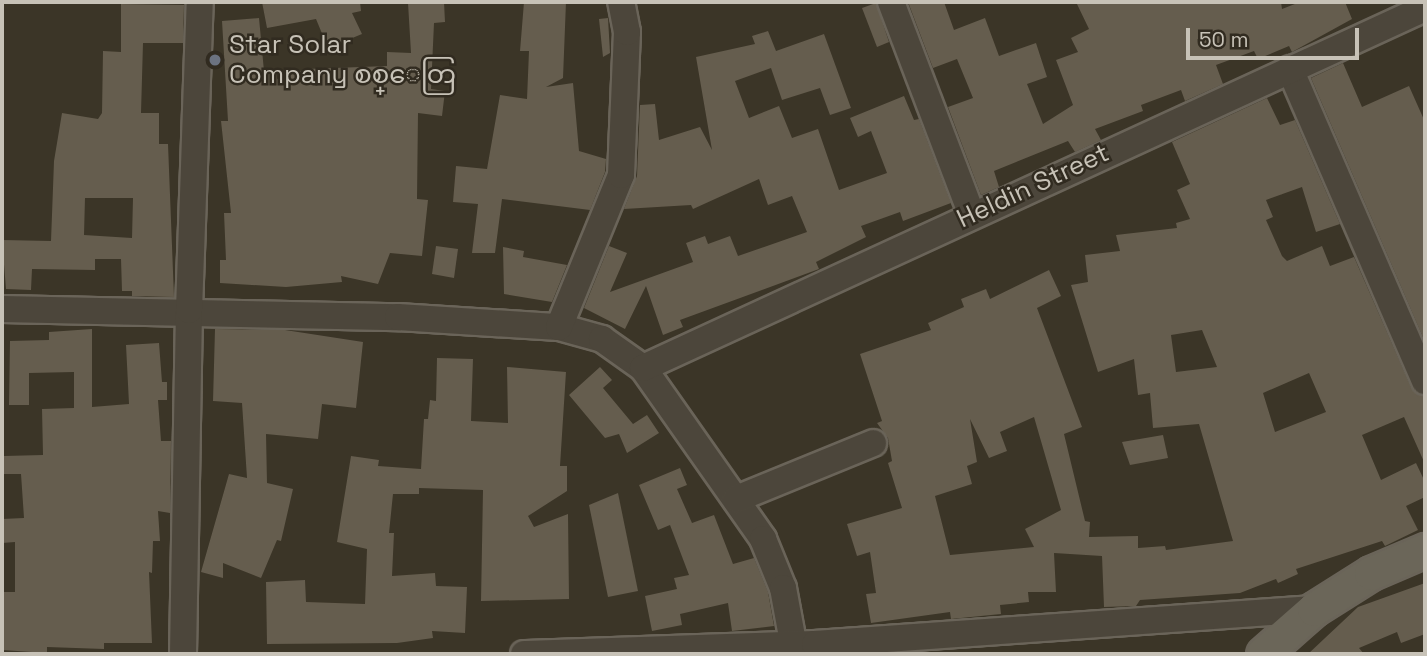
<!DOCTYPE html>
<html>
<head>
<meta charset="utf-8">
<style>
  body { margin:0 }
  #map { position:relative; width:1427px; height:656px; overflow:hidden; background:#3b3527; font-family:"Space Grotesk","Noto Sans Myanmar",sans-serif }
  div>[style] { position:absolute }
  .building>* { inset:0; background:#655d4e }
  .roads { filter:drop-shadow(2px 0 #6a6459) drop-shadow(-2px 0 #6a6459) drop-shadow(0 2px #6a6459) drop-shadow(0 -2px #6a6459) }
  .minor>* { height:26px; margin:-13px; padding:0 13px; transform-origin:13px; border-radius:13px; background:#4c463b }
  .major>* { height:33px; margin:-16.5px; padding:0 16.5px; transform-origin:16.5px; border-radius:16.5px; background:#6b6659 }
  .dots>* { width:19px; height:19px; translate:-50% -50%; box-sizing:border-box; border:4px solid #312b20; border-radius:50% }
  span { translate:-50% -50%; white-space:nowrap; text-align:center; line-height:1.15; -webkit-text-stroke:5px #312b20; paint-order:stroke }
  .poi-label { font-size:26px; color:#c7c2b7 }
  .left { translate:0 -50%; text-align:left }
  .street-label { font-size:26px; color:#c7c2b7 }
  .frame { position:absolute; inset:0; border:4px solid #c7c2b7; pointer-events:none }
  .scale { position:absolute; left:1186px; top:28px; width:173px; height:32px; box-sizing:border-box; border:4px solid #c7c2b7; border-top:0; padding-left:9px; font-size:21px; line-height:24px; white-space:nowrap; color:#c7c2b7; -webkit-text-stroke:5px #312b20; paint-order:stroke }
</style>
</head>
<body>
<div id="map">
  <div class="building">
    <i style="clip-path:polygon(262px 2px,360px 2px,361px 11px,352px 13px,362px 34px,328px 48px,316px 19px,267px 28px)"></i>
    <i style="clip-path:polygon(444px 2px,445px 22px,434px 23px,431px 89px,445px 91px,442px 116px,418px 113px,417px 199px,428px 200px,422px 256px,390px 253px,378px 284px,341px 276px,342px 282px,286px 287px,220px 283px,220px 260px,226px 260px,224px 213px,231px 213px,221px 121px,228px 121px,222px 21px,259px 18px,264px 71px,276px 70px,277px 79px,307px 69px,387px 66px,387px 52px,411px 53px,408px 3px)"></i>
    <i style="clip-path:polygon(524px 2px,566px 2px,563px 78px,546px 87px,573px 83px,579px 151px,606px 159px,605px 172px,590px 210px,502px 199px,495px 253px,472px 253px,478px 204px,453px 202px,456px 166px,487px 169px,500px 95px,527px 99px,529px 51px,520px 51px)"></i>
    <i style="clip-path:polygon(908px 2px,944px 2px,954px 30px,985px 18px,999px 56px,1036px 43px,1047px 77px,1027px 84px,1043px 124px,1073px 105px,1056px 60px,1078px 52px,1071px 38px,1089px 29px,1076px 2px,1281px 2px,1282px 9px,1300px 2px,1345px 2px,1352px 19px,1292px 52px,1289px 46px,1258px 59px,1254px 51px,1216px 65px,1223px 84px,1185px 101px,1181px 90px,1141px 105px,1143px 111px,1095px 129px,1101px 140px,1075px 152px,1068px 141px,994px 171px,999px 187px,981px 195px,948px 107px,973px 98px,957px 59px,933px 68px)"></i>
    <i style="clip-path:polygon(876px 3px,889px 42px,877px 47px,862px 8px)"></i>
    <i style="clip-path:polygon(evenodd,121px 4px,184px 5px,183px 43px,143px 43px,141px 113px,159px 113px,159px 144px,168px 144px,174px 297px,132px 296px,132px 291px,122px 291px,121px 259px,95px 259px,95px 270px,32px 269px,31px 290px,6px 289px,2px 240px,51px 241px,54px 161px,62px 113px,98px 119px,102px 113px,103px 51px,121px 52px,121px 4px,85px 198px,133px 198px,132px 238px,84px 235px,85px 198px)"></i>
    <i style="clip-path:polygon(608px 18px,610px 53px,603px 57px,599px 19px)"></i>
    <i style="clip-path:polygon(768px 31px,776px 51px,824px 34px,851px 108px,830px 115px,820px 88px,782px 100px,771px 68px,735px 81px,749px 118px,779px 106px,792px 138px,818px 129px,839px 190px,887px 173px,871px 131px,858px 137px,850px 118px,904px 96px,914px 120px,919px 119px,951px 203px,903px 221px,900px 212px,861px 226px,866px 237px,816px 262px,819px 269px,680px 320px,683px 327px,663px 335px,646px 286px,625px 329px,584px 308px,609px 246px,627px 253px,610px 292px,693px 262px,686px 243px,705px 236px,708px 244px,730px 236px,738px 256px,807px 232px,792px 196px,768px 205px,759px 179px,693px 209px,691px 205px,624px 209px,637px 176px,640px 105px,655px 104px,659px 140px,700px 127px,712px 150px,696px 57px,755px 44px,752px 36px)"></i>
    <i style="clip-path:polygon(1343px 63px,1362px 107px,1409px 86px,1425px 122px,1425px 342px,1311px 78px)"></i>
    <i style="clip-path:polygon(evenodd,1267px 98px,1280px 125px,1295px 120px,1340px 224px,1316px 232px,1302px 187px,1266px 200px,1273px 217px,1266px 220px,1282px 256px,1287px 261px,1322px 246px,1330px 266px,1354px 257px,1411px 387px,1425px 396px,1425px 464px,1404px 417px,1362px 435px,1381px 480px,1416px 463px,1425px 482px,1425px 497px,1406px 506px,1418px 530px,1385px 546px,1382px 541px,1296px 569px,1298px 574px,1278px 583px,1276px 579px,1240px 593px,1140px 600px,1136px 606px,1104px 607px,1102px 556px,1054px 553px,1056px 592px,1028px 592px,1029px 602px,1000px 605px,1001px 614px,951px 619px,950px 612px,871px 623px,866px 594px,876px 593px,870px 552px,857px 556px,847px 524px,902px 508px,888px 463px,892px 461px,888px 438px,877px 423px,882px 421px,860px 354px,931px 330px,928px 323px,964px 307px,961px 299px,986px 289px,990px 299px,1049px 270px,1061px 296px,1037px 308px,1082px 427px,1064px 434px,1085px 521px,1090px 522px,1089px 537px,1138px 536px,1138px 548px,1165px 546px,1166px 550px,1233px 541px,1199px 424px,1153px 428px,1150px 393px,1138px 395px,1134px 359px,1098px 372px,1071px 285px,1088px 282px,1085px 255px,1120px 251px,1116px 235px,1177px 228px,1176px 223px,1190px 219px,1177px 190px,1190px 184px,1172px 142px,1267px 98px,1202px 330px,1217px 367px,1176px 372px,1171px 335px,1202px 330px,1267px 98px,1309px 373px,1326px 412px,1275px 432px,1263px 393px,1309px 373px,1267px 98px,1034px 417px,1061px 510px,1025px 529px,1034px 547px,950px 555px,935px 496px,972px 484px,967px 466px,977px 462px,970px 419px,989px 458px,1007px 451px,1000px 432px,1034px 417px)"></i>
    <i style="clip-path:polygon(436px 246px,458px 249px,454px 278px,432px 274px)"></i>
    <i style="clip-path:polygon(503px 247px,524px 251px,523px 257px,567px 265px,552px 302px,504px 294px)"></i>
    <i style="clip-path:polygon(92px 329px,92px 407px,129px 404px,126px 345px,159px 343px,162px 382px,167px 382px,167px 400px,158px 400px,161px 441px,171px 441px,170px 513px,158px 511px,160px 541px,153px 541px,152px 573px,149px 572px,152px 643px,104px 643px,104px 649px,47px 647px,47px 653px,2px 650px,2px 592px,15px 592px,15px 542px,2px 543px,2px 519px,24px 518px,21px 474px,4px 474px,4px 456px,43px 455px,42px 409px,74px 408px,74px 372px,29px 373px,29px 405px,9px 405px,10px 341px,49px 340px,49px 332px)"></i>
    <i style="clip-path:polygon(215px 329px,285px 330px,363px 342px,356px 408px,322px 404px,318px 439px,266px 434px,267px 483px,293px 489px,281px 541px,277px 540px,261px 578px,223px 563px,223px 578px,201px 572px,229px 474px,247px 478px,242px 403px,213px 401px)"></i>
    <i style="clip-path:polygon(437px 358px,473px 359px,471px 421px,508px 423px,507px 367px,566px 372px,560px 466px,567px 466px,567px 491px,528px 516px,534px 527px,568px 514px,569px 599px,481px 601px,483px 490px,419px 488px,419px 494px,393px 494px,389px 533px,394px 533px,392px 576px,435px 573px,436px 586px,467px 587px,465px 633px,432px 631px,433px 638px,397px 643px,267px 644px,266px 582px,305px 580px,306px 602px,365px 604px,367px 549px,337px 542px,351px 456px,379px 460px,378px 466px,421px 469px,424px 419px,428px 419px,430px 400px,436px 401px)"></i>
    <i style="clip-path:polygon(600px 367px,612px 380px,603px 388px,633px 424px,647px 415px,659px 433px,627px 453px,619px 434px,605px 438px,569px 395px)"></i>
    <i style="clip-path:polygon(1163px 435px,1168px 458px,1130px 465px,1122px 442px)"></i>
    <i style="clip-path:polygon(680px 468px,687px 485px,677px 489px,692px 523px,714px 515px,733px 564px,754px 558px,768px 592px,774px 626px,732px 631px,728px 603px,680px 614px,682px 625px,652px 631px,645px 596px,677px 589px,674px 578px,689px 575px,670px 525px,658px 530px,639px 485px)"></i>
    <i style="clip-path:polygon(618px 493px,638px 591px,608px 597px,589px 505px)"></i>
    <i style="clip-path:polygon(1425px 583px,1425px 634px,1401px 643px,1397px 632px,1359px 648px,1364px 654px,1308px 654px,1358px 607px)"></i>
  </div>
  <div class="roads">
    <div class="minor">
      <i style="left:891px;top:2px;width:228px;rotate:69.2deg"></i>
      <i style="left:1290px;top:69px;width:340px;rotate:66.6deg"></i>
      <i style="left:2px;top:309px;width:396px;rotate:1.2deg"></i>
      <i style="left:398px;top:317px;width:161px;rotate:3.6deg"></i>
      <i style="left:559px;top:327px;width:45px;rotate:15.6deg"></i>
      <i style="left:602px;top:339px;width:50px;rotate:35.3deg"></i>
      <i style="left:643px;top:368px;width:209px;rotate:54.9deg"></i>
      <i style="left:763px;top:539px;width:53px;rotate:67.8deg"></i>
      <i style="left:783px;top:588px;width:55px;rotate:79.5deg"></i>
      <i style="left:559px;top:327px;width:164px;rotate:-67.8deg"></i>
      <i style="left:621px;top:175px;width:143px;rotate:-87.6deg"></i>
      <i style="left:627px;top:32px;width:31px;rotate:-101deg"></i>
      <i style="left:643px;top:368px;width:861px;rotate:-24.72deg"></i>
      <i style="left:736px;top:499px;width:148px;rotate:-22.2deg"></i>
      <i style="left:183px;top:654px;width:344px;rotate:-89deg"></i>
      <i style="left:189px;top:310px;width:308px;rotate:-88deg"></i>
      <i style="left:524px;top:654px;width:291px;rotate:-2deg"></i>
      <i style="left:815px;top:644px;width:500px;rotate:-4.01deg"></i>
    </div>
    <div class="major">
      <i style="left:1263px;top:654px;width:68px;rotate:-41.4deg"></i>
      <i style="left:1314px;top:609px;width:67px;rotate:-32.3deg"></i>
      <i style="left:1371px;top:573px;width:59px;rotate:-23.1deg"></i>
    </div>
  </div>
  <div class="dots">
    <i style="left:215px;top:60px;background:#6b7280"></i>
  </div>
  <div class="poi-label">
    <span class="left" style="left:229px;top:60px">Star Solar<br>Company စစ္ေတြ</span>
  </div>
  <div class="street-label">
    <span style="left:1033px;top:186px;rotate:-25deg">Heldin Street</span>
  </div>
  <div class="frame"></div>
  <div class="scale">50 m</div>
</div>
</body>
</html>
